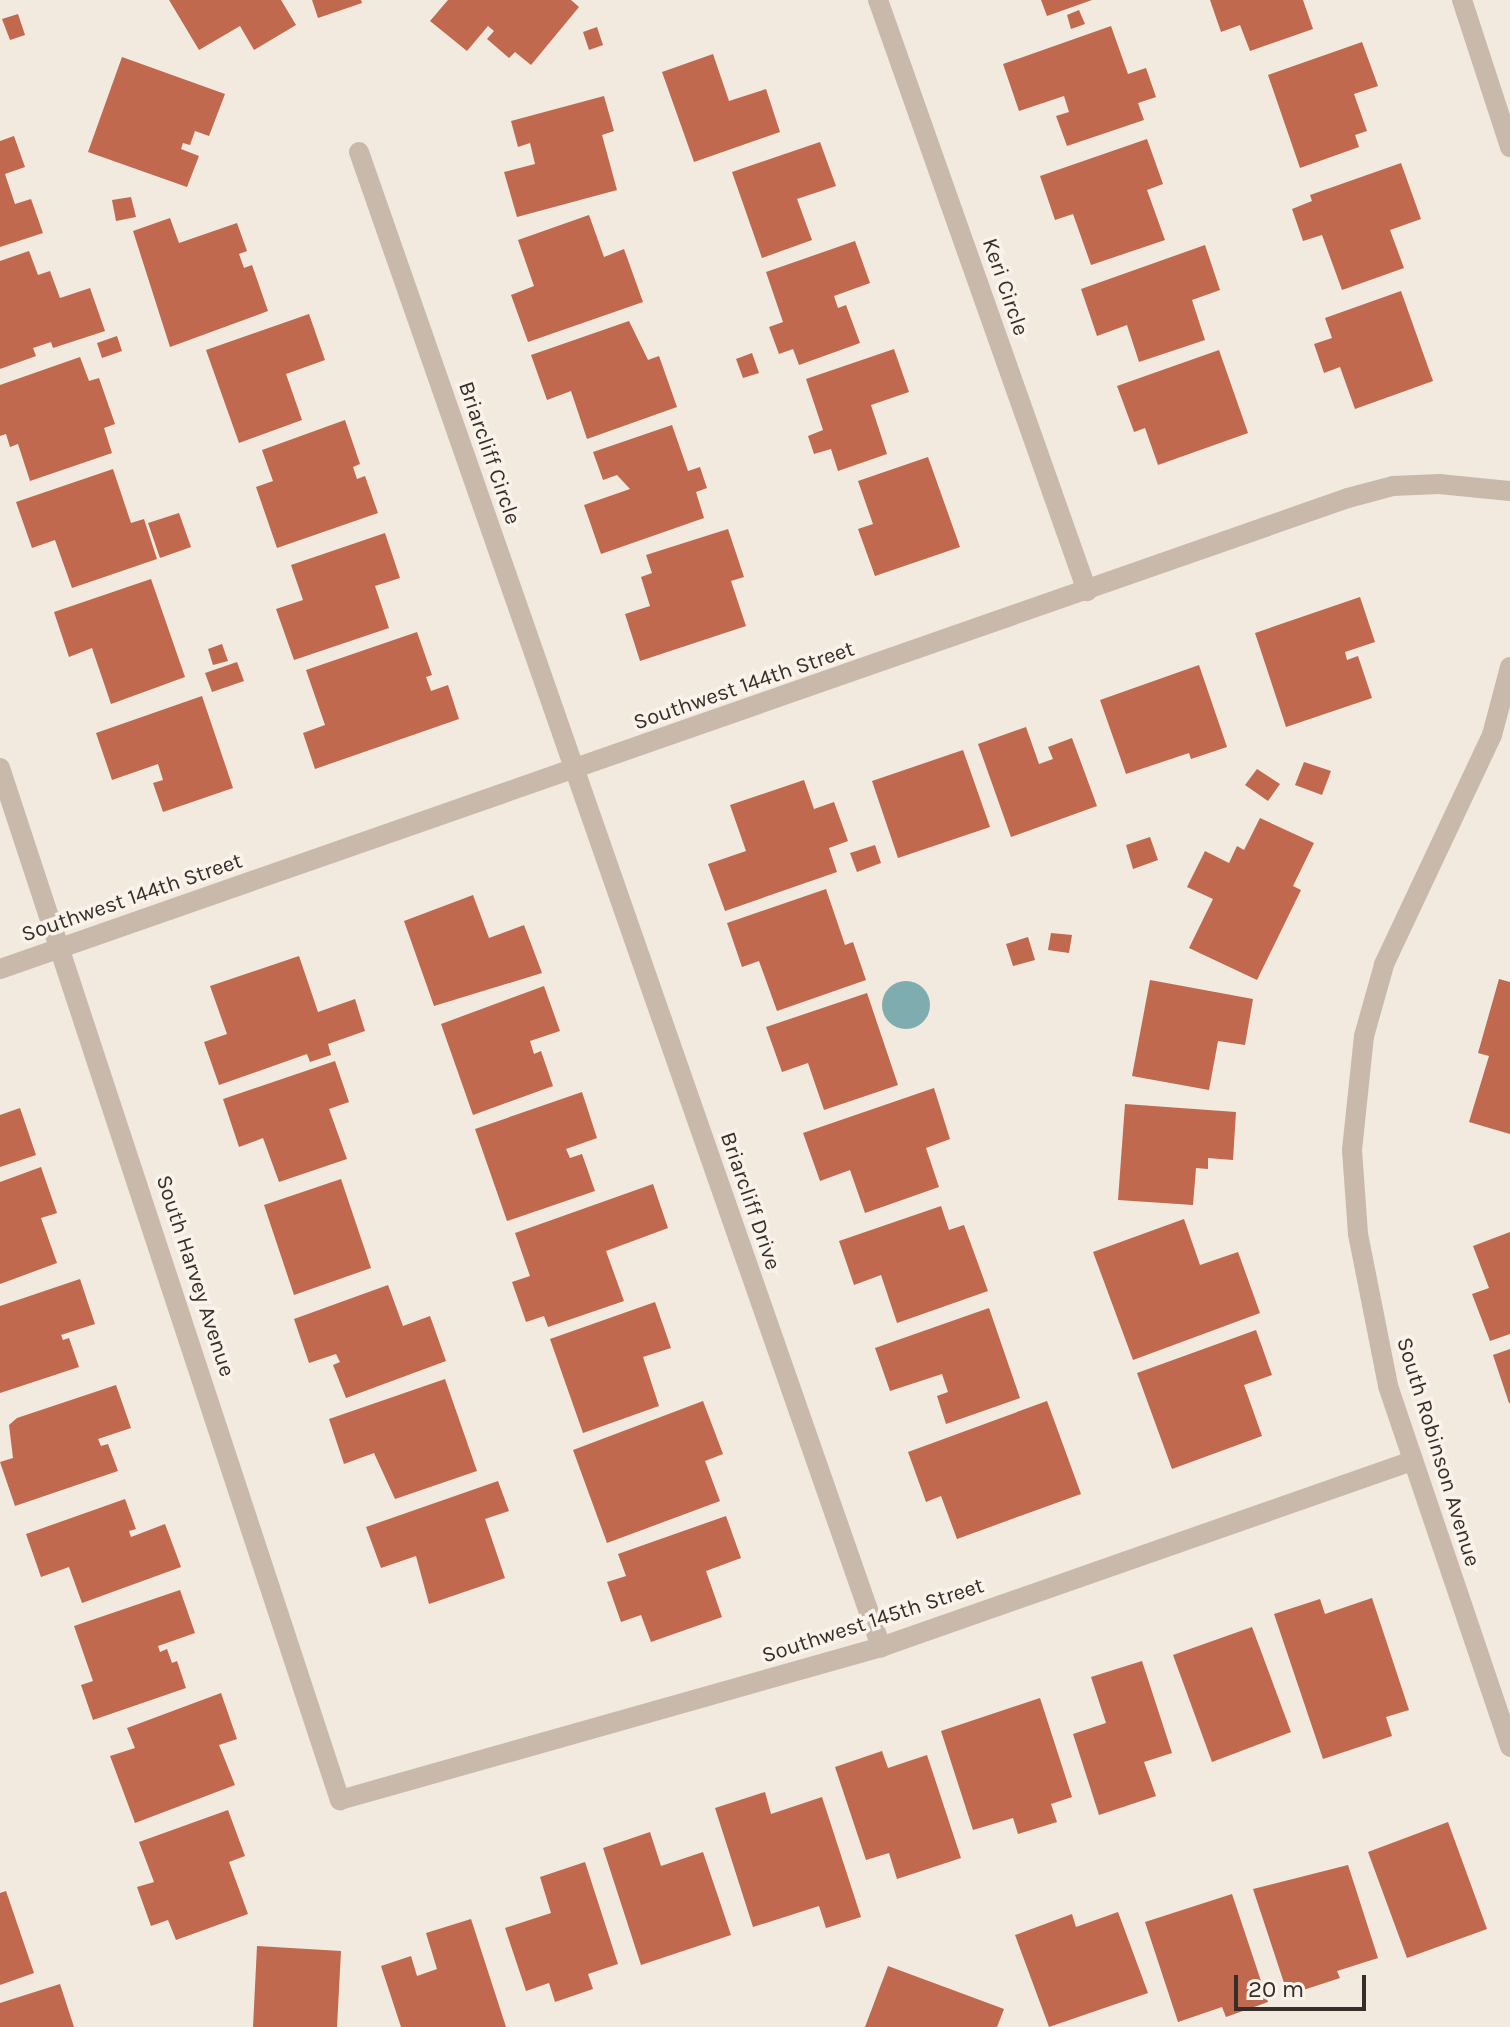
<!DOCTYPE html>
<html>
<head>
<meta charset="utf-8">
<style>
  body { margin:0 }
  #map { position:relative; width:1510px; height:2027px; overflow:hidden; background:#f2e9df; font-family:Karla,sans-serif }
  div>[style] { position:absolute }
  .water>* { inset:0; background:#7facae }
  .round { border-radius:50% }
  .building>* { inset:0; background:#c0694e }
  .minor>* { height:20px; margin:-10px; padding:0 10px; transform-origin:10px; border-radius:10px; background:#c9b9ab }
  span { translate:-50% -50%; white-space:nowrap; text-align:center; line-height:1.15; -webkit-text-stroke:7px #f9f3eb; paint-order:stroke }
  .street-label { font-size:22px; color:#372e2a }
  .scale { position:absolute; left:1234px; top:1975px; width:132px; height:36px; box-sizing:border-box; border:4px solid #372e2a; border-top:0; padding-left:10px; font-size:24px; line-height:28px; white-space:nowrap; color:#372e2a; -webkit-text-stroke:6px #f9f3eb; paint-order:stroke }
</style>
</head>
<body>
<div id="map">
  <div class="water">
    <i class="round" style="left:882px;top:981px;width:48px;height:48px"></i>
  </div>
  <div class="building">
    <i style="clip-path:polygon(169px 0,281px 0,296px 25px,254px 50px,240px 26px,199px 50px)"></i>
    <i style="clip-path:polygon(312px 0,361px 0,362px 3px,318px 18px)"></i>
    <i style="clip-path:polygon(448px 0,571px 0,579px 7px,531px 65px,515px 52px,509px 58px,487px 39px,494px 31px,488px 26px,467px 51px,430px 21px)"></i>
    <i style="clip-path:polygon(1041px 0,1092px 0,1047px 16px)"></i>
    <i style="clip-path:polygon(1210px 0,1303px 0,1313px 29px,1250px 51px,1240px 25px,1221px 32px)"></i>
    <i style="clip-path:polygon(1079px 10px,1085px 24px,1071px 29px,1067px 15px)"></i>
    <i style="clip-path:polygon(18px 14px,25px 35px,10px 40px,2px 19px)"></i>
    <i style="clip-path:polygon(1111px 26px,1128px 74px,1146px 68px,1156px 97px,1138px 103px,1144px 120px,1067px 146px,1056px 116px,1069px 112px,1064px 96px,1019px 111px,1003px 64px)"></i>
    <i style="clip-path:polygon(597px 27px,603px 45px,589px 50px,583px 32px)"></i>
    <i style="clip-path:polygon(1362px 42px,1378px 86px,1354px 94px,1367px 131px,1355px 135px,1359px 147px,1300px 168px,1268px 75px)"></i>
    <i style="clip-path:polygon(713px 54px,729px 101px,766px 89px,780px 132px,694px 162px,662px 72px)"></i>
    <i style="clip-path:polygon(122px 57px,225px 94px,209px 136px,195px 131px,190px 145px,183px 143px,181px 149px,199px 156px,187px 187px,88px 152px)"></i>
    <i style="clip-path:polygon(604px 96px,614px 131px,602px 135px,617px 190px,517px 217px,504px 172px,535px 164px,530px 143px,518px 147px,511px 121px)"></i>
    <i style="clip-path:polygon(14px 136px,25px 167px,5px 174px,15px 204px,31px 199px,43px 233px,0 247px,0 141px)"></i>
    <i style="clip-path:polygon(1147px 139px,1163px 184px,1147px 190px,1165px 240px,1091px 265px,1073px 214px,1055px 220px,1040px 176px)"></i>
    <i style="clip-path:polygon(820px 142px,836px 186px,797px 199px,812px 240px,762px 258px,732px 172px)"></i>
    <i style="clip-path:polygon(1401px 163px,1421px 219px,1390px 230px,1404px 268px,1342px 290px,1322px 235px,1303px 241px,1292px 209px,1312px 201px,1310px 195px)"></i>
    <i style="clip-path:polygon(131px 197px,136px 217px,116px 221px,112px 200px)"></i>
    <i style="clip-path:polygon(589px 215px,604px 257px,624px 249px,643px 302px,528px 342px,511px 295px,534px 286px,518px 240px)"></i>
    <i style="clip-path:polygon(170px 218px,179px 243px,237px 223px,247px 251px,239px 254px,244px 268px,252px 265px,268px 311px,170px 347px,133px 231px)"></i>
    <i style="clip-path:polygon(855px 241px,870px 283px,834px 296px,838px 308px,846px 305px,860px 343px,799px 365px,793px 349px,779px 354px,769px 327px,783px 322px,766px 272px)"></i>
    <i style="clip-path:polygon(1205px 245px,1220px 290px,1192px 300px,1205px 340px,1139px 362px,1127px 325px,1097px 336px,1081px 289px)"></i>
    <i style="clip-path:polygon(29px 251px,38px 275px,50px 271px,60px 298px,90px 288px,105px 331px,53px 348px,51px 342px,33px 348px,36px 356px,0 369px,0 261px)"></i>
    <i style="clip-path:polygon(1401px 291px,1433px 381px,1355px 409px,1340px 367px,1324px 373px,1314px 344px,1332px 338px,1325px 318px)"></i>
    <i style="clip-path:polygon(309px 314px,325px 360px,286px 374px,302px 420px,239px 443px,206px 350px)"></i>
    <i style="clip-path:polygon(629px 321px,648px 360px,659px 356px,677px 407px,587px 439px,571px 391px,547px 400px,531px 355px)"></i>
    <i style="clip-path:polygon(117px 336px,122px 351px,102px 358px,97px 343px)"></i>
    <i style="clip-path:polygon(894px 349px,909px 392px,871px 405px,887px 454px,838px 471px,831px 449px,814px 454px,808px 436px,823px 430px,806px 379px)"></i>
    <i style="clip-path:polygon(1219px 350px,1248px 433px,1158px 465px,1145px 428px,1134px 432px,1117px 386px)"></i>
    <i style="clip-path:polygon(752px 353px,759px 373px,743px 378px,736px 359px)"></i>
    <i style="clip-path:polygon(80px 357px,89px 381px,99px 378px,115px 424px,104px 428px,112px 453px,30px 481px,18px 444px,10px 447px,6px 434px,0 436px,0 385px)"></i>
    <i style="clip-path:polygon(345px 420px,360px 464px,353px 467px,357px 479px,365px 476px,378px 513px,277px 548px,256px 487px,273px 481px,262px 450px)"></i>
    <i style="clip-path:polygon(672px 425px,688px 471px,700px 467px,707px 488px,696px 492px,704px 518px,601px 554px,584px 505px,630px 489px,617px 475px,603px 480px,593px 452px)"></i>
    <i style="clip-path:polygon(928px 457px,960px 547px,875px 576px,858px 529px,873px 524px,858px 481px)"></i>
    <i style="clip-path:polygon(113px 469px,131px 523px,144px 519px,157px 559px,72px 588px,55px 540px,32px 548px,16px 502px)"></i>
    <i style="clip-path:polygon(179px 513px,191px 547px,160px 558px,148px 523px)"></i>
    <i style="clip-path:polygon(728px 529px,744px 577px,731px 581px,746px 626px,640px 661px,625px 614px,650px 606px,641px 577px,652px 573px,646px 555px)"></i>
    <i style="clip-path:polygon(385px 533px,400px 578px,375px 586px,389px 628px,294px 660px,276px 609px,303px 600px,291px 565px)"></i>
    <i style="clip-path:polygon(151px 579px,185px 677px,111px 704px,92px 648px,69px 657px,54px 612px)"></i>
    <i style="clip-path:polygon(1360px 597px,1375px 642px,1345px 652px,1347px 660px,1358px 656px,1372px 698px,1286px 727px,1255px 633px)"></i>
    <i style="clip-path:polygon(417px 632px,432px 675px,426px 677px,431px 691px,448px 685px,459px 719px,315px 769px,303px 733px,325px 725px,306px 670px)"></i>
    <i style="clip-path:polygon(222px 644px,228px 661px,213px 665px,208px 649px)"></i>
    <i style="clip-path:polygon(237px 662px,244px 681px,212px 692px,205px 673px)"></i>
    <i style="clip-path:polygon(1199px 665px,1227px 747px,1191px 759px,1189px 753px,1126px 774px,1100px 700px)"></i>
    <i style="clip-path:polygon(202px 696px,233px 788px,163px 812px,153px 783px,163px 780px,158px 764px,112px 780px,96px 733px)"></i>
    <i style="clip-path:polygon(1026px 727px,1039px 764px,1053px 759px,1048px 747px,1072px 738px,1097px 806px,1011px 837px,978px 744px)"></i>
    <i style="clip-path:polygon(963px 750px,990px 827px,898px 858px,872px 781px)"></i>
    <i style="clip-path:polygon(1304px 762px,1331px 771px,1322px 795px,1295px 785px)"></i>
    <i style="clip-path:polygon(1257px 769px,1280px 784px,1268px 801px,1245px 785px)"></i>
    <i style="clip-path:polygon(804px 780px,814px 809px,834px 802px,848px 841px,829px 848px,837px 872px,725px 911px,708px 864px,746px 851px,730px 805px)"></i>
    <i style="clip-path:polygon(1260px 818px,1314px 843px,1293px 886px,1301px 890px,1257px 980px,1189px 948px,1213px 899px,1187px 887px,1205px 851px,1229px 863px,1237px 846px,1244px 850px)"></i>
    <i style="clip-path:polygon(1150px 837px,1158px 860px,1133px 869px,1126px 845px)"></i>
    <i style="clip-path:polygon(875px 845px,881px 863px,857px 872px,850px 853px)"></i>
    <i style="clip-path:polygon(826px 889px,845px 945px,853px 942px,866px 980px,777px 1011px,759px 961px,742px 967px,727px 923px)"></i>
    <i style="clip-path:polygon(473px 895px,489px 938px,524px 925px,542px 973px,434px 1006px,404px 921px)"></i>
    <i style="clip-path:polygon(1051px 933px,1072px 935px,1069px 953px,1048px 950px)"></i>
    <i style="clip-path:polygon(1028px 937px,1035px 960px,1013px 966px,1006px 944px)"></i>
    <i style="clip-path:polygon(299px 956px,318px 1012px,355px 999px,365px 1031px,328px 1044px,331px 1055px,310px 1062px,307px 1054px,219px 1085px,204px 1042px,227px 1034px,210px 986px)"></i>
    <i style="clip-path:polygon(1499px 979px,1510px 982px,1510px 1134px,1469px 1122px,1489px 1056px,1478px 1053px)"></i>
    <i style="clip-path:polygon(1150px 980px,1253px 999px,1245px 1045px,1218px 1041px,1209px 1090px,1132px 1076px)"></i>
    <i style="clip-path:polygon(544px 986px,560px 1031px,530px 1041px,534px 1054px,541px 1051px,553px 1086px,473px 1115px,441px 1024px)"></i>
    <i style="clip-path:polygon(867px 993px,898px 1085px,824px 1110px,808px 1063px,782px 1072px,766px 1027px)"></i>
    <i style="clip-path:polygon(335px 1061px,349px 1102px,329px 1109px,347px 1159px,279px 1182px,263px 1138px,239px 1147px,223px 1099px)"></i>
    <i style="clip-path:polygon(934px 1088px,950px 1139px,926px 1148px,939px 1187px,865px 1213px,850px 1170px,820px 1181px,803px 1133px)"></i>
    <i style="clip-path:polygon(582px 1092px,597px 1138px,566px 1149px,570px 1158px,582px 1154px,595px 1191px,507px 1221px,475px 1129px)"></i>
    <i style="clip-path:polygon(1125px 1104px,1236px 1112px,1233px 1160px,1208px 1158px,1208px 1169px,1196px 1168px,1193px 1205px,1118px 1200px)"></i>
    <i style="clip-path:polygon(20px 1108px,36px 1155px,0 1167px,0 1115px)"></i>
    <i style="clip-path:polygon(41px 1167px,57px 1213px,41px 1218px,57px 1263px,0 1284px,0 1182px)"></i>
    <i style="clip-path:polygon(341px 1179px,371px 1268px,294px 1295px,264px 1205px)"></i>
    <i style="clip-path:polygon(653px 1184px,668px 1228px,606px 1251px,624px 1301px,548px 1327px,544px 1316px,526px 1322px,512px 1282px,530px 1276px,515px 1233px)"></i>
    <i style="clip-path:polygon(941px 1206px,949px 1230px,964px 1225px,988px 1291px,897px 1323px,881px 1275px,854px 1285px,839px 1241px)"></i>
    <i style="clip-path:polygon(1184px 1219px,1200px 1265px,1238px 1252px,1260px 1313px,1133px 1360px,1093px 1252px)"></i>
    <i style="clip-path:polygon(1510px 1232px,1510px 1334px,1490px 1341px,1472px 1294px,1489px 1288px,1473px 1246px)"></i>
    <i style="clip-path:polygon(80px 1279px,95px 1324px,61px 1335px,63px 1340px,69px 1338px,79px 1367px,0 1393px,0 1306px)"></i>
    <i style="clip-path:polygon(388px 1285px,403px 1326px,430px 1316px,446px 1361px,346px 1398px,333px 1365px,340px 1362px,336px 1354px,309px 1363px,294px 1319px)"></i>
    <i style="clip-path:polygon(655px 1302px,671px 1348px,643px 1357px,659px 1406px,583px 1433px,550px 1339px)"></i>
    <i style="clip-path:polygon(989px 1308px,1020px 1398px,946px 1424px,937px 1396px,948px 1392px,942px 1374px,890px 1391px,875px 1348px)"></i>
    <i style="clip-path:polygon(1256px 1330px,1272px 1375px,1244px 1385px,1262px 1436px,1172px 1469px,1137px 1373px)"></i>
    <i style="clip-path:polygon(1510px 1349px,1510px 1403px,1509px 1403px,1493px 1355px)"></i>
    <i style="clip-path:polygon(445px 1379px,477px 1471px,395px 1499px,374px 1453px,344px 1464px,329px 1419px)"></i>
    <i style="clip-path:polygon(116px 1385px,131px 1428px,98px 1439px,101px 1446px,108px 1444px,118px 1471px,15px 1506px,0 1462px,13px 1458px,9px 1425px,17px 1418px)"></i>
    <i style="clip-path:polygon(703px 1401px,723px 1454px,705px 1461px,720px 1501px,607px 1543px,573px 1450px)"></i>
    <i style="clip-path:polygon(1047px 1401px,1081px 1494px,957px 1539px,941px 1496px,926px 1502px,908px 1452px)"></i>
    <i style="clip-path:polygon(498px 1481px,509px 1511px,485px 1519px,505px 1578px,429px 1604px,416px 1556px,381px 1568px,366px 1527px)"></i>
    <i style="clip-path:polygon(125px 1499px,136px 1529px,129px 1531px,131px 1537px,165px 1524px,181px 1567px,82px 1603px,69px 1567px,41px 1577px,26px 1534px)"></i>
    <i style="clip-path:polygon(726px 1516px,741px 1558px,706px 1571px,722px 1617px,651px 1642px,641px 1615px,621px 1622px,607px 1582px,626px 1576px,618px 1554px)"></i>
    <i style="clip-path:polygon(180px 1590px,195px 1633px,158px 1646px,160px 1652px,167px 1649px,172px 1663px,177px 1661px,186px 1688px,93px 1720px,81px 1685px,93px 1681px,74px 1626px)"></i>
    <i style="clip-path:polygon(1372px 1598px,1409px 1710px,1386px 1717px,1392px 1736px,1323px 1759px,1274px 1614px,1320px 1599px,1325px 1614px)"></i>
    <i style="clip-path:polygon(1252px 1627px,1291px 1732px,1212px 1762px,1173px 1655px)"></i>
    <i style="clip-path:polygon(1142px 1661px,1172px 1753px,1144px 1762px,1156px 1796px,1099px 1815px,1073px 1734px,1106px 1723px,1091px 1677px)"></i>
    <i style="clip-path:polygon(221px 1693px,237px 1739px,219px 1745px,235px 1785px,135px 1823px,110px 1756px,135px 1748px,127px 1728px)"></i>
    <i style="clip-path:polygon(1040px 1698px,1072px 1797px,1051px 1804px,1057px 1822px,1018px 1834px,1013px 1818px,973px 1830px,941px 1731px)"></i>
    <i style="clip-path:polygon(882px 1751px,888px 1768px,927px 1755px,961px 1858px,897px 1879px,889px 1853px,866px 1860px,835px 1767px)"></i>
    <i style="clip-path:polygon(765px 1792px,771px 1814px,822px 1797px,861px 1917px,826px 1928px,819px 1906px,753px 1927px,715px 1808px)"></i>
    <i style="clip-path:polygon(228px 1810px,245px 1856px,229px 1862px,248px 1914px,176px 1940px,168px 1920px,151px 1926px,137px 1887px,154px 1882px,139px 1842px)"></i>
    <i style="clip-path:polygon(1448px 1822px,1487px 1929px,1407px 1958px,1368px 1852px)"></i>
    <i style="clip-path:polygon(650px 1832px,661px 1866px,703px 1852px,731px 1935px,641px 1965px,603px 1848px)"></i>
    <i style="clip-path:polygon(585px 1862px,618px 1964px,588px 1974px,593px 1989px,555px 2002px,549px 1983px,526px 1991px,505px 1928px,551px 1913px,540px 1877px)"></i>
    <i style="clip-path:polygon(1348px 1865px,1378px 1958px,1337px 1971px,1340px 1978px,1288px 1995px,1253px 1889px)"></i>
    <i style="clip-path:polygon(6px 1891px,34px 1973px,0 1985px,0 1893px)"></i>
    <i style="clip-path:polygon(1232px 1894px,1268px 2002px,1226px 2017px,1222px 2007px,1178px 2022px,1145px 1922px)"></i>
    <i style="clip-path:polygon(1118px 1912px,1148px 1993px,1049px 2027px,1015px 1935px,1072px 1914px,1076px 1927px)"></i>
    <i style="clip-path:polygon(471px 1919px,506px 2027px,401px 2027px,381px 1966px,411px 1956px,417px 1976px,437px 1969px,426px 1933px)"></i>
    <i style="clip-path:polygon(257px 1946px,341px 1951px,337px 2027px,253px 2027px)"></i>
    <i style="clip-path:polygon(888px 1966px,1004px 2009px,997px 2027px,865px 2027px)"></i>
    <i style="clip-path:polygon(60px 1984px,74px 2027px,0 2027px,0 2003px)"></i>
  </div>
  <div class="minor">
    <i style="left:878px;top:0;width:627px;rotate:70.52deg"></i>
    <i style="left:1462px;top:0;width:155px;rotate:71.9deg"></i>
    <i style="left:359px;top:152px;width:1584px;rotate:70.75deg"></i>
    <i style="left:1510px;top:667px;width:70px;rotate:104.8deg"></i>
    <i style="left:1492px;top:735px;width:254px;rotate:115.2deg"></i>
    <i style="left:1384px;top:965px;width:74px;rotate:105.7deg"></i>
    <i style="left:1364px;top:1036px;width:115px;rotate:96deg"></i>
    <i style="left:1352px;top:1150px;width:84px;rotate:85.9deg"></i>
    <i style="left:1358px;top:1234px;width:155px;rotate:78.8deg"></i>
    <i style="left:1388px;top:1386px;width:381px;rotate:71.3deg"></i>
    <i style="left:0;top:768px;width:1087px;rotate:71.77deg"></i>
    <i style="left:340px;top:1800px;width:562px;rotate:-15.79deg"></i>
    <i style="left:881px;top:1647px;width:563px;rotate:-19.3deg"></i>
    <i style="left:0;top:969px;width:1428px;rotate:-19.26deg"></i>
    <i style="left:1348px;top:498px;width:47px;rotate:-14.9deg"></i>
    <i style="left:1393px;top:486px;width:46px;rotate:-2.5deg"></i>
    <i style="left:1439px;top:484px;width:71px;rotate:5.6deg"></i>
  </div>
  <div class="street-label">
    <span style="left:1005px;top:287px;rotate:71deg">Keri Circle</span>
    <span style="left:489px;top:453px;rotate:71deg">Briarcliff Circle</span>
    <span style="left:744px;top:686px;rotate:-19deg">Southwest 144th Street</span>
    <span style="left:132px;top:898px;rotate:-19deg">Southwest 144th Street</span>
    <span style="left:750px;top:1201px;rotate:71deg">Briarcliff Drive</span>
    <span style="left:195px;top:1276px;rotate:72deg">South Harvey Avenue</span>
    <span style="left:1438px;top:1452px;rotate:73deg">South Robinson Avenue</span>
    <span style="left:873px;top:1621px;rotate:-18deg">Southwest 145th Street</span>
  </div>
  <div class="scale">20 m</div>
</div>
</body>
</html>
